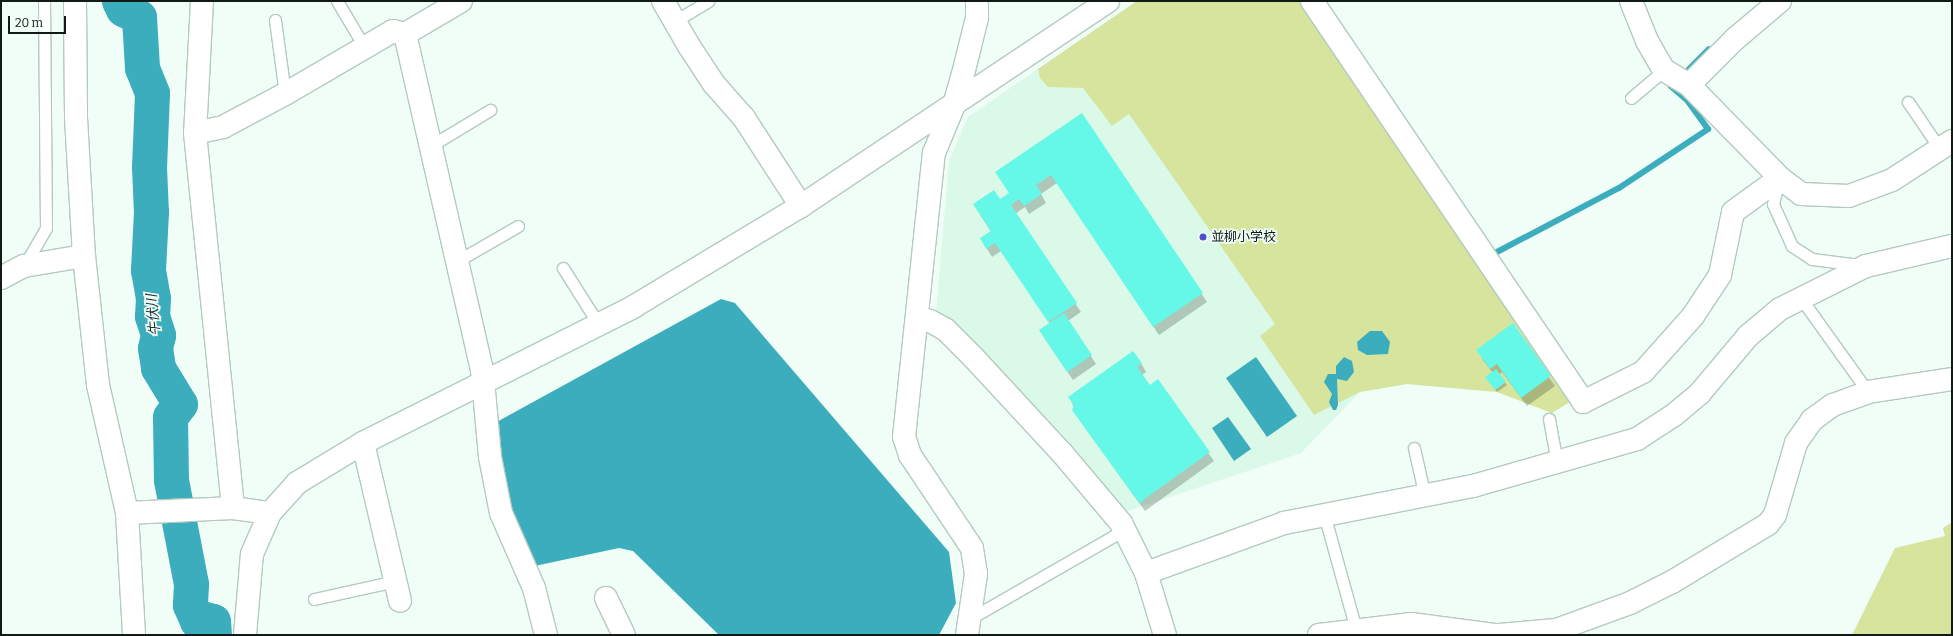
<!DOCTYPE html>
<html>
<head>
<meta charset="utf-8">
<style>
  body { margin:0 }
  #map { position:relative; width:1953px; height:636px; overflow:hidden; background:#f0fef7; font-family:Bitter,"Noto Sans JP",serif }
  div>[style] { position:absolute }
  .built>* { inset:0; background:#daf9e8 }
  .green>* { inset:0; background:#d6e49e }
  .water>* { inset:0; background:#3cadbd }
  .shadow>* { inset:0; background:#0003 }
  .stream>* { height:6px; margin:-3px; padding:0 3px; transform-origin:3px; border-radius:3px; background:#3cadbd }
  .river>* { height:35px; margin:-17.5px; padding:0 17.5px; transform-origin:17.5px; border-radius:17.5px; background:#3cadbd }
  .building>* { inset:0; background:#65f8e9 }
  .roads { filter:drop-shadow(1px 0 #b4cabf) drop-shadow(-1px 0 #b4cabf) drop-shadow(0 1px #b4cabf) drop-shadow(0 -1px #b4cabf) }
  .service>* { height:11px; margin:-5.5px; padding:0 5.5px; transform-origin:5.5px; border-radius:5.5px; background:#fff }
  .minor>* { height:22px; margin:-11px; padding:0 11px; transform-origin:11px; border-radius:11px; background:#fff }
  .tertiary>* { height:22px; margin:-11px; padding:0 11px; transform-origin:11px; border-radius:11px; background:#fff }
  .dots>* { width:11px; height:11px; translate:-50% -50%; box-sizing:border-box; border:2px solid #f0fef7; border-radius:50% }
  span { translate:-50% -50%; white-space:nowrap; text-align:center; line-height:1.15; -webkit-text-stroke:3.5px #f0fef7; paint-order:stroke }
  .poi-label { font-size:13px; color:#121a16 }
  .left { translate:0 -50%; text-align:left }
  .water-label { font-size:14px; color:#173034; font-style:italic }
  .frame { position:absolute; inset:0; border:2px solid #121a16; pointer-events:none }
  .scale { position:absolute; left:8px; top:16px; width:58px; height:18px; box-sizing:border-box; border:2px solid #121a16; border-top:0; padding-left:5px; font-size:12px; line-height:14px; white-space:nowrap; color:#121a16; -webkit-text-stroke:3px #f0fef7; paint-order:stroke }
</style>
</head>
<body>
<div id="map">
  <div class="built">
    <i style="clip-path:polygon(1137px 1px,1552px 413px,1497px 392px,1407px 384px,1360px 392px,1301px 453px,1125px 512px,936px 313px,949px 161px,968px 117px)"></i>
  </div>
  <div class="green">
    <i style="clip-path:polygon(1137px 1px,1304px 1px,1570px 402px,1552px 413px,1497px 392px,1407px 384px,1360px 392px,1314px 415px,1260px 336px,1275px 324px,1129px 114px,1112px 126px,1083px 88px,1048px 87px,1040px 78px,1038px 69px)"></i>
    <i style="clip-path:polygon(1952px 522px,1952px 635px,1852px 635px,1895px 548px,1945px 536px,1943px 528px)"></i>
  </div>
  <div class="water">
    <i style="clip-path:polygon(721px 299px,735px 303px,949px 552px,956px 603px,939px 635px,719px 635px,633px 551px,619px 548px,530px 567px,507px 512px,493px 424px)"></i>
    <i style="clip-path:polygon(1370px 331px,1382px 331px,1390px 342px,1388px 354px,1367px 355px,1358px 350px,1357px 342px)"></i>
    <i style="clip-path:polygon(1256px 357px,1297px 416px,1267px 437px,1226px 378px)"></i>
    <i style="clip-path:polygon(1344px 357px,1352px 361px,1354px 372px,1347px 381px,1337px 379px,1338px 405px,1336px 410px,1333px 410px,1329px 402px,1332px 394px,1324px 382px,1328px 374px,1336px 374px,1336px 366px)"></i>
    <i style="clip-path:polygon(1228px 417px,1251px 449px,1234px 461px,1212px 428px)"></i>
  </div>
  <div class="shadow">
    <i style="clip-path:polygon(1082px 114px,1207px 302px,1159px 335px,1057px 183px,1041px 194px,1046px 203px,1029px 214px,1025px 207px,1015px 214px,1081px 312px,1068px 321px,1096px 364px,1073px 380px,1045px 339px,1050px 324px,1001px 251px,992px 257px,986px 247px,991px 232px,974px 205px,999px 201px,1010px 194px)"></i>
    <i style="clip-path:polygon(1512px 325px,1555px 386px,1527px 406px,1502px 372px,1499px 375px,1507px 385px,1497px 392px,1488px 380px,1493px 373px,1482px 359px)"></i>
    <i style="clip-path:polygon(1141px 363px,1146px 372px,1142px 375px,1150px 386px,1157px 381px,1214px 461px,1145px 511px,1078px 418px,1070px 398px)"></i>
  </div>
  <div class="stream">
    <i style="left:1689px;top:69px;width:28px;rotate:-45deg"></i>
    <i style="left:1495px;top:253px;width:140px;rotate:-27.7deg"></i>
    <i style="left:1619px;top:188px;width:107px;rotate:-33.5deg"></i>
    <i style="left:1708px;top:129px;width:34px;rotate:-126deg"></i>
    <i style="left:1688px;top:101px;width:23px;rotate:-139deg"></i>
  </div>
  <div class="river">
    <i style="left:119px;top:1px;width:9px;rotate:63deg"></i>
    <i style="left:123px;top:9px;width:18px;rotate:27deg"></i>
    <i style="left:139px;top:17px;width:51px;rotate:86.6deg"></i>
    <i style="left:142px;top:68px;width:27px;rotate:68deg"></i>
    <i style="left:152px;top:93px;width:74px;rotate:92.3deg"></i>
    <i style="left:149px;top:167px;width:45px;rotate:87.5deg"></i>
    <i style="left:151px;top:212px;width:58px;rotate:93deg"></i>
    <i style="left:148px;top:270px;width:28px;rotate:80deg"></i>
    <i style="left:153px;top:298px;width:18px;rotate:93deg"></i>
    <i style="left:152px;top:316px;width:20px;rotate:72deg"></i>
    <i style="left:158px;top:335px;width:13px;rotate:103deg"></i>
    <i style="left:155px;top:348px;width:20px;rotate:81deg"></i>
    <i style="left:158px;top:368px;width:42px;rotate:58.6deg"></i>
    <i style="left:180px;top:404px;width:16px;rotate:128deg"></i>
    <i style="left:170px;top:417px;width:63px;rotate:89.1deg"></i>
    <i style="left:171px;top:480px;width:106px;rotate:79.1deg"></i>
    <i style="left:191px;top:584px;width:21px;rotate:93deg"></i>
    <i style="left:190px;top:605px;width:17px;rotate:66deg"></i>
    <i style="left:197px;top:621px;width:8px;rotate:-14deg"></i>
    <i style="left:205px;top:619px;width:8px;rotate:14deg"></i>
    <i style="left:213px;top:621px;width:14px;rotate:86deg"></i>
  </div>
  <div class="building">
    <i style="clip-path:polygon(1082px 113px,1203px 293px,1153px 327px,1051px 175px,1036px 185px,1042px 194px,1024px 206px,1019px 199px,1011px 205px,1077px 303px,1048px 322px,995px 243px,986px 249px,980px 238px,991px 231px,973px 204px,994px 190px,1000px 199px,1009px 193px,995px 172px)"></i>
    <i style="clip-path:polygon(1064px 313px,1092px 355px,1067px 372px,1039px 330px)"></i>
    <i style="clip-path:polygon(1513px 323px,1551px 376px,1521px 398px,1497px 364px,1490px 369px,1476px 350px)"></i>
    <i style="clip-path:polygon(1133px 351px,1142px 363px,1137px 367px,1150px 385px,1158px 379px,1210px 452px,1139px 503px,1072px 410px,1074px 405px,1068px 397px)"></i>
    <i style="clip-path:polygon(1496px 369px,1506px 382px,1495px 390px,1485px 377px)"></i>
  </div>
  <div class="roads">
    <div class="service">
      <i style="left:337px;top:1px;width:55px;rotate:59.2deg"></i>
      <i style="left:275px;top:20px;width:75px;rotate:82.3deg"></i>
      <i style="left:675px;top:21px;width:39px;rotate:-31deg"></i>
      <i style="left:1631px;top:98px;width:43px;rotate:-40.3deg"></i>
      <i style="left:1908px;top:102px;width:57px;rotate:55.8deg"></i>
      <i style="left:432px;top:145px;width:68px;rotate:-31.1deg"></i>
      <i style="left:1779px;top:180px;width:25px;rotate:104deg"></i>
      <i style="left:1773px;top:204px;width:46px;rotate:65.7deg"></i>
      <i style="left:1792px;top:246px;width:24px;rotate:33deg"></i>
      <i style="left:1812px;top:259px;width:48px;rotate:7.1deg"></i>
      <i style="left:459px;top:260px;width:68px;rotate:-30deg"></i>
      <i style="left:24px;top:266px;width:44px;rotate:-59.9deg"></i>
      <i style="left:46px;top:228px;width:227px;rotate:-90.5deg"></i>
      <i style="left:563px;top:268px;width:67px;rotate:57.7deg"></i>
      <i style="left:1800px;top:297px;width:117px;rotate:54.4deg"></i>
      <i style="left:1549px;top:419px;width:45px;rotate:79.7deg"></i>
      <i style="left:1414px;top:448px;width:50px;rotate:77.3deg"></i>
      <i style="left:1324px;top:514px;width:119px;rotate:74.5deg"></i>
      <i style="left:314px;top:599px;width:83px;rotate:-12.5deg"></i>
      <i style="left:971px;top:618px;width:177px;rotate:-29.9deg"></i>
    </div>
    <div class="minor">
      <i style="left:75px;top:1px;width:117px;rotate:89.5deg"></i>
      <i style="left:76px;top:118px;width:138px;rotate:86.7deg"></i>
      <i style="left:84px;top:256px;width:130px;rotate:83.8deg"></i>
      <i style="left:98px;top:385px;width:131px;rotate:77.2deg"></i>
      <i style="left:127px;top:513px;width:122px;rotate:86.7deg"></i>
      <i style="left:202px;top:1px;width:132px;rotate:93deg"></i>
      <i style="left:195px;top:133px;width:377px;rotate:84.2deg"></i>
      <i style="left:663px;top:1px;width:52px;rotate:60deg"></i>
      <i style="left:689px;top:46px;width:45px;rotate:56.7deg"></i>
      <i style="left:714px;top:84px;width:45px;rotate:48.6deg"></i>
      <i style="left:744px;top:118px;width:105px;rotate:57.1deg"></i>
      <i style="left:1312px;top:1px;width:484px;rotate:55.9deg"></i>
      <i style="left:1583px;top:402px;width:67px;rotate:-26.6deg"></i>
      <i style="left:1643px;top:372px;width:75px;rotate:-48.2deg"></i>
      <i style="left:1693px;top:316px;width:49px;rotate:-56.6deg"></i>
      <i style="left:1720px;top:275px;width:64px;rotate:-78.3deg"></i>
      <i style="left:1733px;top:212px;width:58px;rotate:-35.9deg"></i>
      <i style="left:1631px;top:1px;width:43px;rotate:68.2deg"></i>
      <i style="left:1647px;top:41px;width:34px;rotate:60deg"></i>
      <i style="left:1664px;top:70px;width:29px;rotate:31deg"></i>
      <i style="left:1689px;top:85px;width:130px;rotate:45.6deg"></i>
      <i style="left:1780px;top:178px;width:26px;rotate:37deg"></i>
      <i style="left:1801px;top:194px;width:48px;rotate:2.4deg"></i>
      <i style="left:1849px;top:196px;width:46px;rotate:-20.4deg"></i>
      <i style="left:1892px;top:180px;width:72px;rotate:-33deg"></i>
      <i style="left:405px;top:34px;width:344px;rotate:77.1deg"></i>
      <i style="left:482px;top:369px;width:88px;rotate:84.8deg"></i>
      <i style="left:490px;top:457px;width:57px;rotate:78.9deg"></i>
      <i style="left:501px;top:513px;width:82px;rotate:66.3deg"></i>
      <i style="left:534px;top:588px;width:49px;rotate:75.7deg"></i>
      <i style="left:1689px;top:85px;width:65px;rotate:-45deg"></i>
      <i style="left:1735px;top:39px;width:59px;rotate:-40.2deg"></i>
      <i style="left:195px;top:133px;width:29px;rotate:-12deg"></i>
      <i style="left:223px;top:127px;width:70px;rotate:-28deg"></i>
      <i style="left:285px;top:94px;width:125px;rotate:-30.3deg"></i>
      <i style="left:393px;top:31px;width:12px;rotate:14deg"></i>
      <i style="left:405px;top:34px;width:65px;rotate:-30.5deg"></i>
      <i style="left:1px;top:278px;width:26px;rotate:-28deg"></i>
      <i style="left:24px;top:266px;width:61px;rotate:-9.5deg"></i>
      <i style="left:918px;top:318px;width:12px;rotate:14deg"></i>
      <i style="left:930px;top:321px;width:18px;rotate:29deg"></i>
      <i style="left:946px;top:330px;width:38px;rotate:45deg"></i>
      <i style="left:973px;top:357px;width:131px;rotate:47.2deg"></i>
      <i style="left:1062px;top:453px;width:92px;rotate:49.9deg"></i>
      <i style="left:1121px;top:523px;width:56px;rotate:63.4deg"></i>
      <i style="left:1146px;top:573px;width:65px;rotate:73deg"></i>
      <i style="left:363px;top:443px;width:162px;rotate:76.8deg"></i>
      <i style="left:127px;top:513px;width:106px;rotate:-2.7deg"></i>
      <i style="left:233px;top:508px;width:37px;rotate:8deg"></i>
      <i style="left:1146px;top:573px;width:147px;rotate:-19.9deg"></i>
      <i style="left:1284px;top:523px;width:193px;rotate:-11.1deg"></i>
      <i style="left:1473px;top:486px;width:171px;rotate:-16deg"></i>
      <i style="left:1637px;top:439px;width:44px;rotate:-33deg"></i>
      <i style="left:1674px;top:415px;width:34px;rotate:-40deg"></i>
      <i style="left:1700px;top:393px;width:75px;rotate:-49.9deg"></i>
      <i style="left:1748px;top:336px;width:42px;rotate:-40.2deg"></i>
      <i style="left:1780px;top:309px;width:96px;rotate:-26.6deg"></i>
      <i style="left:1866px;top:266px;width:88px;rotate:-13.1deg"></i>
      <i style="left:606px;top:598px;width:41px;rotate:64.1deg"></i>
      <i style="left:967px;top:635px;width:62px;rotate:-81.6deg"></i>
      <i style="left:976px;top:574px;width:26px;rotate:-99deg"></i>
      <i style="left:972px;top:548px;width:112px;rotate:-123.7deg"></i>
      <i style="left:910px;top:455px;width:19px;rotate:-108deg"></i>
      <i style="left:904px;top:437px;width:286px;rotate:-84deg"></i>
      <i style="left:934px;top:153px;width:52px;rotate:-67.4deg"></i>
      <i style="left:954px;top:105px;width:32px;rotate:-74deg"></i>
      <i style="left:963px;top:74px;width:58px;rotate:-76deg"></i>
      <i style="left:977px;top:18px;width:17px;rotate:-90deg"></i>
      <i style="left:1319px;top:635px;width:93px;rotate:-6.8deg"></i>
      <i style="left:1411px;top:624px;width:84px;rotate:7.5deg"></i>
      <i style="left:1499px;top:635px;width:57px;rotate:-5deg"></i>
      <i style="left:1556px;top:630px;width:79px;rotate:-20deg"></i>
      <i style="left:1630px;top:603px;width:47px;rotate:-26.6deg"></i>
      <i style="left:1672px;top:582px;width:112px;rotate:-31.1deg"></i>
      <i style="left:1768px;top:524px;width:11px;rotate:-52deg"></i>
      <i style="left:1775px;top:515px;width:75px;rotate:-73.7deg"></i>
      <i style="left:1796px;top:443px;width:28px;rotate:-55deg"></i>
      <i style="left:1812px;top:420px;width:26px;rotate:-36deg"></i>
      <i style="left:1833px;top:405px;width:37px;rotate:-20deg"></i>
      <i style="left:1868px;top:392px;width:85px;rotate:-8.8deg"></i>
    </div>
    <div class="tertiary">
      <i style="left:245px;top:635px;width:81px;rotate:-85.1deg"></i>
      <i style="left:252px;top:554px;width:45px;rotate:-66.3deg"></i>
      <i style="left:270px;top:513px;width:40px;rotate:-48deg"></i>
      <i style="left:297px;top:483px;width:77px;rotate:-31.2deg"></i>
      <i style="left:363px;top:443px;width:302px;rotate:-26.7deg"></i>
      <i style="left:633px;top:307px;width:196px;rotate:-31deg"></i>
      <i style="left:801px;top:206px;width:369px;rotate:-33.7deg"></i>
    </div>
  </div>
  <div class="dots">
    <i style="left:1203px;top:237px;background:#4f50c7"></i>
  </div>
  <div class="poi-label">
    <span class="left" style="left:1211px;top:237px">並柳小学校</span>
  </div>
  <div class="water-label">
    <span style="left:154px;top:315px;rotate:-95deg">牛伏川</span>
  </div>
  <div class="frame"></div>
  <div class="scale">20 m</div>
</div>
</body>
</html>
